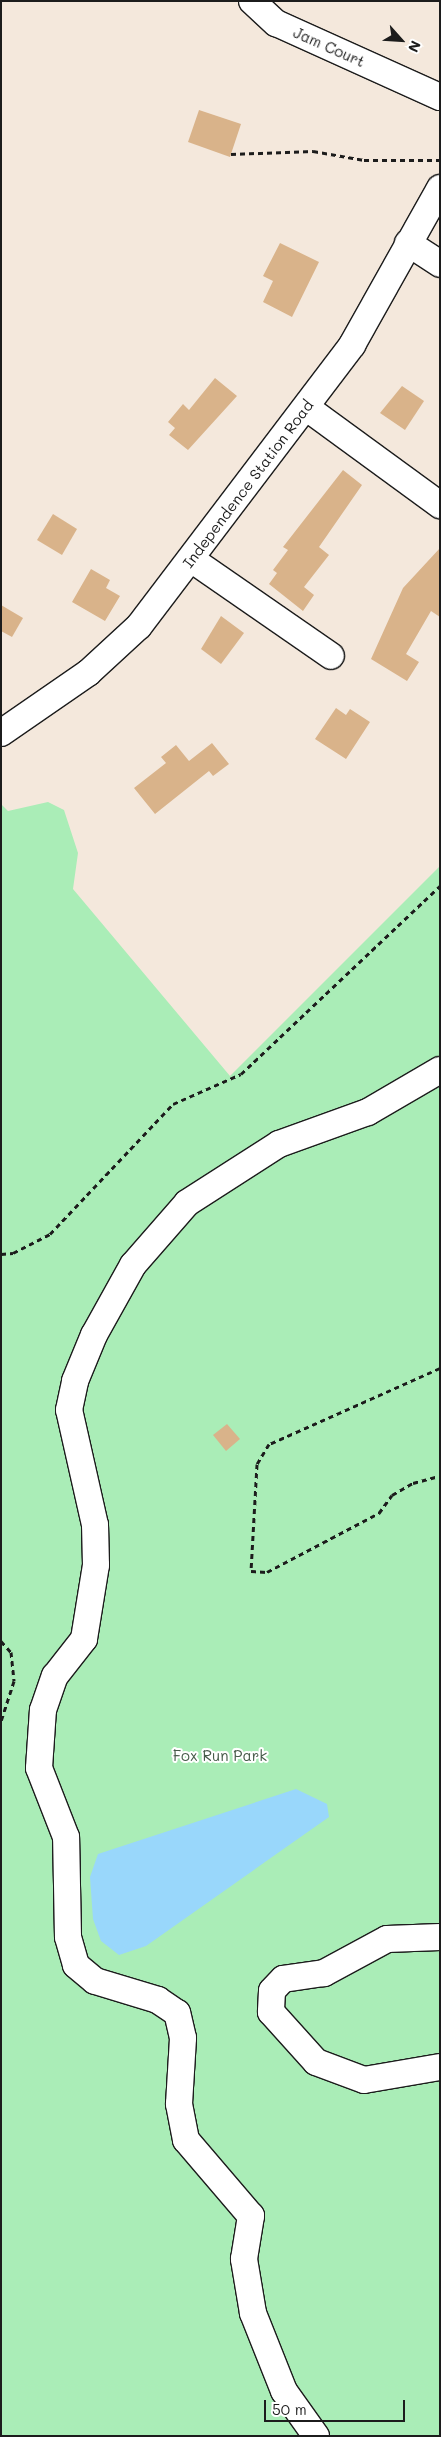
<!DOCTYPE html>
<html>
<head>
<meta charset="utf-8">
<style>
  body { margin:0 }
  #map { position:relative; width:441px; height:2437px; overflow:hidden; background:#f4e8dc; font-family:Mali,sans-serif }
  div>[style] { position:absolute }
  .green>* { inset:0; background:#aaedb7 }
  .water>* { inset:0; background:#99d7fb }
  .building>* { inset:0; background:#d9b38a }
  .path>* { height:3px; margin-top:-1.5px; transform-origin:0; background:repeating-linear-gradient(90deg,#1c1c1c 0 5px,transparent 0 9px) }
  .roads { filter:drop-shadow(1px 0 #1c1c1c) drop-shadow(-1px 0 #1c1c1c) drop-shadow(0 1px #1c1c1c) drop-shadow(0 -1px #1c1c1c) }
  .minor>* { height:26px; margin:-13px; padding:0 13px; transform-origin:13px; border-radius:13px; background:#fff }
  span { translate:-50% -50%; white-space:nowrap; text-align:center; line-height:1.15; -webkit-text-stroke:4px #fff; paint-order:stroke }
  .street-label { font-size:15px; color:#1c1c1c }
  .park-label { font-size:15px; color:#475b4a }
  .frame { position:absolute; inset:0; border:2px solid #1c1c1c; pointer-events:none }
  .north { position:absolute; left:376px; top:15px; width:50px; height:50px; -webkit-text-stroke:4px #fff; paint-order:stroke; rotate:116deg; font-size:14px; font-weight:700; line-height:20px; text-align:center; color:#1c1c1c }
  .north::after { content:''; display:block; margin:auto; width:18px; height:22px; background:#1c1c1c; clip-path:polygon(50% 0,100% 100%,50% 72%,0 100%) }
  .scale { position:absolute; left:264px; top:2400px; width:141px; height:22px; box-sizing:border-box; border:2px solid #1c1c1c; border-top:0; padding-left:6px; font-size:15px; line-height:18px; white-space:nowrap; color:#1c1c1c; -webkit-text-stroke:4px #fff; paint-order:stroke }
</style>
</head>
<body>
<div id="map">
  <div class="green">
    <i style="clip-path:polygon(48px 802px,64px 810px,78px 853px,73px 889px,230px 1076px,440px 866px,440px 2436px,1px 2436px,1px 804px,8px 811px)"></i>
  </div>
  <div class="water">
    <i style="clip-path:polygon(296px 1789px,327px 1804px,329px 1817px,146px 1946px,119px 1955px,101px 1941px,93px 1919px,90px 1877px,98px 1854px)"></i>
  </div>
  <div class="building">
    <i style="clip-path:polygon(199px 110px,241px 124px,230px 157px,188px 142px)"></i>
    <i style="clip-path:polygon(280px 243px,319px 262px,292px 317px,263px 302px,273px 281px,263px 276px)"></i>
    <i style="clip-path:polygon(215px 378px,237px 396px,188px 450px,169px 435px,175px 428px,168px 422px,183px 404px,189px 410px)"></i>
    <i style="clip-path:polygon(402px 386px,424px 401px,405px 430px,380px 413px)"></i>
    <i style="clip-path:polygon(343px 470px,362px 485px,319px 547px,329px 555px,304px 587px,314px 595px,303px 611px,269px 584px,277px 573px,273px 570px,288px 550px,283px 547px)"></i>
    <i style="clip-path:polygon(53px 514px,77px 529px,62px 555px,37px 540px)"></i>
    <i style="clip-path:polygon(440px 548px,440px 617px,431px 611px,406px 654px,419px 662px,407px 681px,371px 659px,403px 588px)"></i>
    <i style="clip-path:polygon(91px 569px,110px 580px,106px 588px,120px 596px,105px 621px,72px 602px)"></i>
    <i style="clip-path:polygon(1px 605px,23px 618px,12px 637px,1px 631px)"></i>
    <i style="clip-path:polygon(221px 616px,244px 633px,221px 664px,201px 649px)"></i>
    <i style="clip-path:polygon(336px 708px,346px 715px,350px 709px,370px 722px,346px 759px,315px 739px)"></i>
    <i style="clip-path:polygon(212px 743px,229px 764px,213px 776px,209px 771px,155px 814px,134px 788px,166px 763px,161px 757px,176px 745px,189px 761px)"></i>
    <i style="clip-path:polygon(227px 1424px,240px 1439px,226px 1451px,213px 1435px)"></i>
  </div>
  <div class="path">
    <i style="left:231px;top:154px;width:82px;rotate:-2.1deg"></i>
    <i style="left:313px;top:151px;width:52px;rotate:10deg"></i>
    <i style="left:364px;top:160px;width:76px"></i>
    <i style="left:1px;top:1254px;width:12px;rotate:-5deg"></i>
    <i style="left:13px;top:1253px;width:42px;rotate:-27.2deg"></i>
    <i style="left:50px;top:1234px;width:179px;rotate:-46.6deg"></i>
    <i style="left:173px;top:1104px;width:74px;rotate:-23.8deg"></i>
    <i style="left:241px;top:1074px;width:274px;rotate:-43.4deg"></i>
    <i style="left:440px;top:1368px;width:187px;rotate:156deg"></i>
    <i style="left:269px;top:1444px;width:23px;rotate:121deg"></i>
    <i style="left:257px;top:1464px;width:107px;rotate:93.2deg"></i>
    <i style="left:251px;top:1571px;width:16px;rotate:4deg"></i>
    <i style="left:267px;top:1572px;width:127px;rotate:-27.8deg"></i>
    <i style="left:379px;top:1513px;width:22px;rotate:-54deg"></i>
    <i style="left:392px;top:1495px;width:24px;rotate:-30deg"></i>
    <i style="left:413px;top:1483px;width:28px;rotate:-15deg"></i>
    <i style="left:1px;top:1641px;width:15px;rotate:48deg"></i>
    <i style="left:11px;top:1652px;width:29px;rotate:84deg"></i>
    <i style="left:14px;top:1681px;width:42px;rotate:108deg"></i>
  </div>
  <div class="roads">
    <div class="minor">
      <i style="left:252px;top:1px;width:33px;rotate:43deg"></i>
      <i style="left:276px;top:23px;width:180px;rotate:24.3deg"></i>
      <i style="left:408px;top:243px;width:38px;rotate:33deg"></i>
      <i style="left:307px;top:408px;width:165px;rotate:36.1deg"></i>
      <i style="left:191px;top:559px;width:170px;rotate:34.7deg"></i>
      <i style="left:1px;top:733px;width:106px;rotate:-34.6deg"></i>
      <i style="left:88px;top:673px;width:69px;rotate:-42.7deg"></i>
      <i style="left:139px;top:626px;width:353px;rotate:-52.8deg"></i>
      <i style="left:352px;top:345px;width:180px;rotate:-60.7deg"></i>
      <i style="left:440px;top:1937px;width:53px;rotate:177.8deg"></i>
      <i style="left:387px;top:1939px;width:72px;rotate:151.6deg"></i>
      <i style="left:324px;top:1973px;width:41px;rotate:171.7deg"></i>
      <i style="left:283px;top:1979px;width:16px;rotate:133deg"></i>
      <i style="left:272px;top:1991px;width:21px;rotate:93deg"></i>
      <i style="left:271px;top:2012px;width:67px;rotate:48deg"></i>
      <i style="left:316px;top:2062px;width:51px;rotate:20.6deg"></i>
      <i style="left:364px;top:2080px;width:77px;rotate:-9.7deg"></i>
      <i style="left:316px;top:2436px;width:55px;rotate:-125.4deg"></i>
      <i style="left:284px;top:2391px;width:84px;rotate:-111.7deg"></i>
      <i style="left:253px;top:2313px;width:55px;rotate:-99.5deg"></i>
      <i style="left:244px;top:2259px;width:44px;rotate:-80.8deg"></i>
      <i style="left:251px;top:2216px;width:100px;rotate:-130.5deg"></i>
      <i style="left:186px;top:2140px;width:37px;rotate:-101deg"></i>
      <i style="left:179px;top:2104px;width:66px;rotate:-86.5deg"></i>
      <i style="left:183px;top:2038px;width:26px;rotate:-103deg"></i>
      <i style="left:177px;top:2013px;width:23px;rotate:-146deg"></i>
      <i style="left:158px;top:2000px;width:66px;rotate:-163.2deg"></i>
      <i style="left:95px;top:1981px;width:25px;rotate:-140deg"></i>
      <i style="left:76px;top:1965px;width:29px;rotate:-106deg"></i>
      <i style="left:68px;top:1937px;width:100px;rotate:-91.1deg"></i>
      <i style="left:66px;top:1837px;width:74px;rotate:-111.4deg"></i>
      <i style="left:39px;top:1768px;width:58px;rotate:-86.1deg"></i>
      <i style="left:43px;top:1710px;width:36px;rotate:-71deg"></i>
      <i style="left:55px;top:1676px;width:47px;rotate:-51.9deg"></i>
      <i style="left:84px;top:1639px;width:75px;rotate:-80.8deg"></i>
      <i style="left:96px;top:1565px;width:40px;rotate:-91.4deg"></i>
      <i style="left:95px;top:1525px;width:118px;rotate:-102.7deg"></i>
      <i style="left:69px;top:1410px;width:30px;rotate:-78deg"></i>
      <i style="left:75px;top:1381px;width:50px;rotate:-67.6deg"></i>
      <i style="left:94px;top:1335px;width:80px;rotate:-60.9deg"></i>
      <i style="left:133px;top:1265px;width:82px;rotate:-48.9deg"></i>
      <i style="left:187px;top:1203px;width:109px;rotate:-32.7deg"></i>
      <i style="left:279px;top:1144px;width:95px;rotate:-19.8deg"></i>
      <i style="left:368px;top:1112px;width:83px;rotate:-30.3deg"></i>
    </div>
  </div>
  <div class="street-label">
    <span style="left:329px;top:47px;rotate:24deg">Jam Court</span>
    <span style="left:248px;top:484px;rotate:-53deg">Independence Station Road</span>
  </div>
  <div class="park-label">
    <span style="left:220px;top:1756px">Fox Run Park</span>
  </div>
  <div class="frame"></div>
  <div class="north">N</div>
  <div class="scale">50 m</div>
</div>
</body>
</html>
